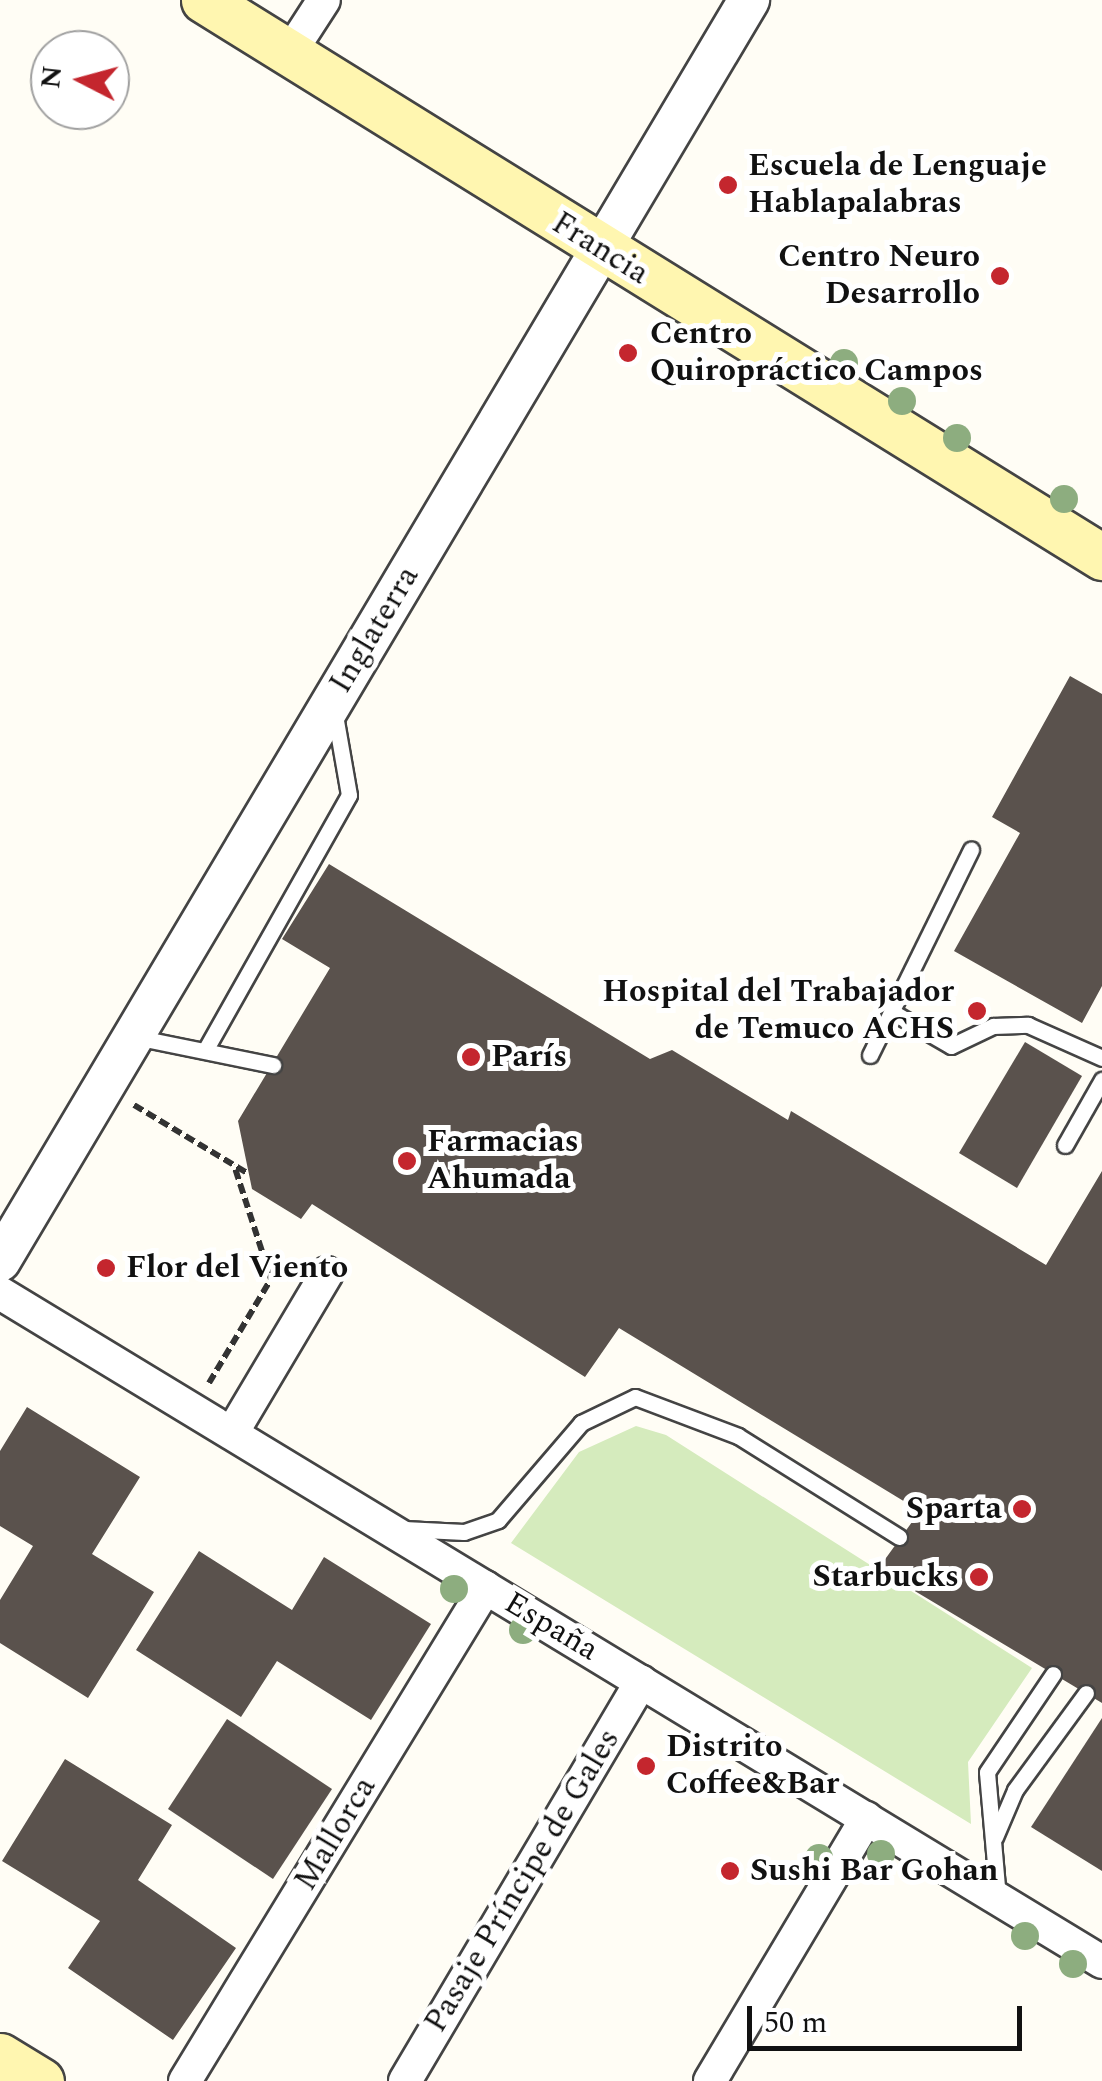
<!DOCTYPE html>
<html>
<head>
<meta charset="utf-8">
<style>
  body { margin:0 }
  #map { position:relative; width:1102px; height:2081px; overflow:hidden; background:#fffdf5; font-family:Spectral,serif }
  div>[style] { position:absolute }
  .green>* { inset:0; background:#d5ebbd }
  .building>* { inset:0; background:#5a524d }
  .path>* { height:6px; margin-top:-3px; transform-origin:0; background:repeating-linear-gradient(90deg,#333 0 10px,transparent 0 15px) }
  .roads { filter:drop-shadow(2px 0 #444) drop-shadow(-2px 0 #444) drop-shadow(0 2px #444) drop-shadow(0 -2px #444) }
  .service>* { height:15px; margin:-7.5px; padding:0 7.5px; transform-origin:7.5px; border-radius:7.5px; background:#fff }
  .minor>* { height:32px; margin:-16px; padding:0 16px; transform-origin:16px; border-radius:16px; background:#fff }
  .tertiary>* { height:40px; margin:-20px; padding:0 20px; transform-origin:20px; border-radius:20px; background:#fff }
  .secondary>* { height:45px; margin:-22.5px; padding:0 22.5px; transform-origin:22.5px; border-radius:22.5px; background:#fff6b0 }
  .trees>* { width:28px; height:28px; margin:-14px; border-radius:50%; background:#8dad7f }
  .dots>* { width:28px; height:28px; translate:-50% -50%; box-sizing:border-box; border:5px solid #fff; border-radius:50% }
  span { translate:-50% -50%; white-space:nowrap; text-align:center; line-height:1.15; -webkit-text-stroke:10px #fff; paint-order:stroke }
  .poi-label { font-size:32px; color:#111; font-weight:700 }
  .left { translate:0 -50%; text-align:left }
  .right { translate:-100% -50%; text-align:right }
  .street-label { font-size:32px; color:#111 }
  .north { position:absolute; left:30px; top:30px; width:100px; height:100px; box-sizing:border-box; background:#fff; border:2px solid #a0a0a0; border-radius:50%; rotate:276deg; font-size:28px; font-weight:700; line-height:40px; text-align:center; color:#111 }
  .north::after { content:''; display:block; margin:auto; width:35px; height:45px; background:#c4262e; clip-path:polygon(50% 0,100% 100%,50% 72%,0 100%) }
  .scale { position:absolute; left:747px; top:2006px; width:275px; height:45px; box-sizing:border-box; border:5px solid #111; border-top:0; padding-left:12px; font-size:30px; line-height:35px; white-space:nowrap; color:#111; -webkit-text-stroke:8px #fff; paint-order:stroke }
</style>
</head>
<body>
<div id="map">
  <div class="green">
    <i style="clip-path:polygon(636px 1426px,666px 1435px,1032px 1668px,968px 1762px,971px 1824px,511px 1543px,579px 1452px)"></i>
  </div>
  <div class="building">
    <i style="clip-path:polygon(1070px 676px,1102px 694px,1102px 986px,1082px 1023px,954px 951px,1020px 833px,992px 817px)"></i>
    <i style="clip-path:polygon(329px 864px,650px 1059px,672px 1050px,788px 1120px,791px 1111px,1046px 1265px,1102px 1171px,1102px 1703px,878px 1569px,920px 1511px,619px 1328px,585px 1377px,312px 1204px,301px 1219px,252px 1189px,238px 1121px,330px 968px,282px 939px)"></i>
    <i style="clip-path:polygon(1025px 1042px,1082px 1076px,1017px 1188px,959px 1153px)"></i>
    <i style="clip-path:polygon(27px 1407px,140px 1477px,92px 1554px,154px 1592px,88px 1698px,0 1643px,0 1600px,33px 1546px,0 1526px,0 1451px)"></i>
    <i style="clip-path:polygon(199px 1551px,292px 1610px,324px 1557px,431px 1624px,371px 1720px,277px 1661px,241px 1717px,136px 1650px)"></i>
    <i style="clip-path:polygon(1102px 1718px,1102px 1871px,1031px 1827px)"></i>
    <i style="clip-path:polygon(227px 1719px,332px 1789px,273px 1879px,168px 1809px)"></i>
    <i style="clip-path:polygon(65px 1759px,172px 1825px,138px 1880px,236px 1948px,173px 2040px,68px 1968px,100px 1921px,2px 1861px)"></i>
  </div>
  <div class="path">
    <i style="left:134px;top:1105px;width:134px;rotate:31deg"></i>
    <i style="left:209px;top:1383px;width:121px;rotate:-59.2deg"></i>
    <i style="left:271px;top:1279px;width:120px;rotate:-108deg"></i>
  </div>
  <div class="roads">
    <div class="service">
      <i style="left:894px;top:1013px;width:66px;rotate:30.1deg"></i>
      <i style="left:951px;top:1046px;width:47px;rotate:-25.5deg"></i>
      <i style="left:993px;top:1026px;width:35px;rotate:-2deg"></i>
      <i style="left:1028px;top:1025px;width:81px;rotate:24deg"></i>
      <i style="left:135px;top:1037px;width:141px;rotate:11.5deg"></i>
      <i style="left:207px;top:1047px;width:289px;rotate:-60.6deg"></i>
      <i style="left:349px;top:795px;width:81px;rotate:-99.9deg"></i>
      <i style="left:870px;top:1055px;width:229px;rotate:-63.8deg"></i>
      <i style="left:1065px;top:1145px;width:75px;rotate:-60.4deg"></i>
      <i style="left:404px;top:1529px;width:60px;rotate:2.9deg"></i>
      <i style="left:464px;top:1532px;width:36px;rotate:-19deg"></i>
      <i style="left:498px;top:1520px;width:128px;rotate:-49.4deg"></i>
      <i style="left:581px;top:1423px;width:60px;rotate:-25.7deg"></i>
      <i style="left:635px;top:1397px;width:110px;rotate:20.7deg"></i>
      <i style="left:738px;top:1436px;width:190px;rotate:32.1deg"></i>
      <i style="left:995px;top:1837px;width:51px;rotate:-66.9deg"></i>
      <i style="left:1015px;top:1790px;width:120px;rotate:-53.8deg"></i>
      <i style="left:998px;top:1898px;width:126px;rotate:-95deg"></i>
      <i style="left:987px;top:1772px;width:118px;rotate:-56deg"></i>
    </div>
    <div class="minor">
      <i style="left:289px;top:54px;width:64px;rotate:-57.1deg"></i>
      <i style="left:0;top:1293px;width:1289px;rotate:31.26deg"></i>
      <i style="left:232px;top:1433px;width:186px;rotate:-59.3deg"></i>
      <i style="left:185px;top:2081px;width:578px;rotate:-58.65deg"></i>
      <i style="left:405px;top:2081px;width:464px;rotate:-59.4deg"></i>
      <i style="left:710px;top:2081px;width:306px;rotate:-59.2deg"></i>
    </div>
    <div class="tertiary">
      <i style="left:0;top:1261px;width:1467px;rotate:-59.29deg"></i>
    </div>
    <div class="secondary">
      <i style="left:204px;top:0;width:1057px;rotate:31.81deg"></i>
      <i style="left:0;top:2056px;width:48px;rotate:31.4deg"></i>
    </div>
  </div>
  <div class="trees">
    <i style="left:844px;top:363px"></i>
    <i style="left:902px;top:401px"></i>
    <i style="left:957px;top:438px"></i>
    <i style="left:1064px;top:499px"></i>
    <i style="left:454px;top:1589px"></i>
    <i style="left:523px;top:1630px"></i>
    <i style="left:881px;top:1854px"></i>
    <i style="left:819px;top:1858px"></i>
    <i style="left:1025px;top:1936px"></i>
    <i style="left:1073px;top:1964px"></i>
  </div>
  <div class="dots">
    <i style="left:728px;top:185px;background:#c4262e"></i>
    <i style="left:1000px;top:276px;background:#c4262e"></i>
    <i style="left:628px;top:353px;background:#c4262e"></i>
    <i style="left:977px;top:1011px;background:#c4262e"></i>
    <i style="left:471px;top:1057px;background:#c4262e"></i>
    <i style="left:407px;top:1161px;background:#c4262e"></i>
    <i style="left:106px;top:1268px;background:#c4262e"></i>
    <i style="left:1022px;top:1509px;background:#c4262e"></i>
    <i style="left:979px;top:1577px;background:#c4262e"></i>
    <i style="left:646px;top:1766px;background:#c4262e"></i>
    <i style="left:730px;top:1871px;background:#c4262e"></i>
  </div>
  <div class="poi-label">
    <span class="left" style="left:748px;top:185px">Escuela de Lenguaje<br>Hablapalabras</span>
    <span class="right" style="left:980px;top:276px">Centro Neuro<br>Desarrollo</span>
    <span class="left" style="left:650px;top:353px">Centro<br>Quiropráctico Campos</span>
    <span class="right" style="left:954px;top:1011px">Hospital del Trabajador<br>de Temuco ACHS</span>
    <span class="left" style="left:491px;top:1057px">París</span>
    <span class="left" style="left:427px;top:1161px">Farmacias<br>Ahumada</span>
    <span class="left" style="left:126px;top:1268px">Flor del Viento</span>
    <span class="right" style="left:1002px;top:1509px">Sparta</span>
    <span class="right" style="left:959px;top:1577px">Starbucks</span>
    <span class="left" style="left:666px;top:1766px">Distrito<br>Coffee&amp;Bar</span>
    <span class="left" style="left:750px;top:1871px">Sushi Bar Gohan</span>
  </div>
  <div class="street-label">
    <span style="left:600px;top:249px;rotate:32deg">Francia</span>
    <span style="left:375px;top:630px;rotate:-59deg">Inglaterra</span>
    <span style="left:551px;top:1627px;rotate:31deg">España</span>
    <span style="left:336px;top:1834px;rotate:-59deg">Mallorca</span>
    <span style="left:523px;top:1881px;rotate:-59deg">Pasaje Príncipe de Gales</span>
  </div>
  <div class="north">N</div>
  <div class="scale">50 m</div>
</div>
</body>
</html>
